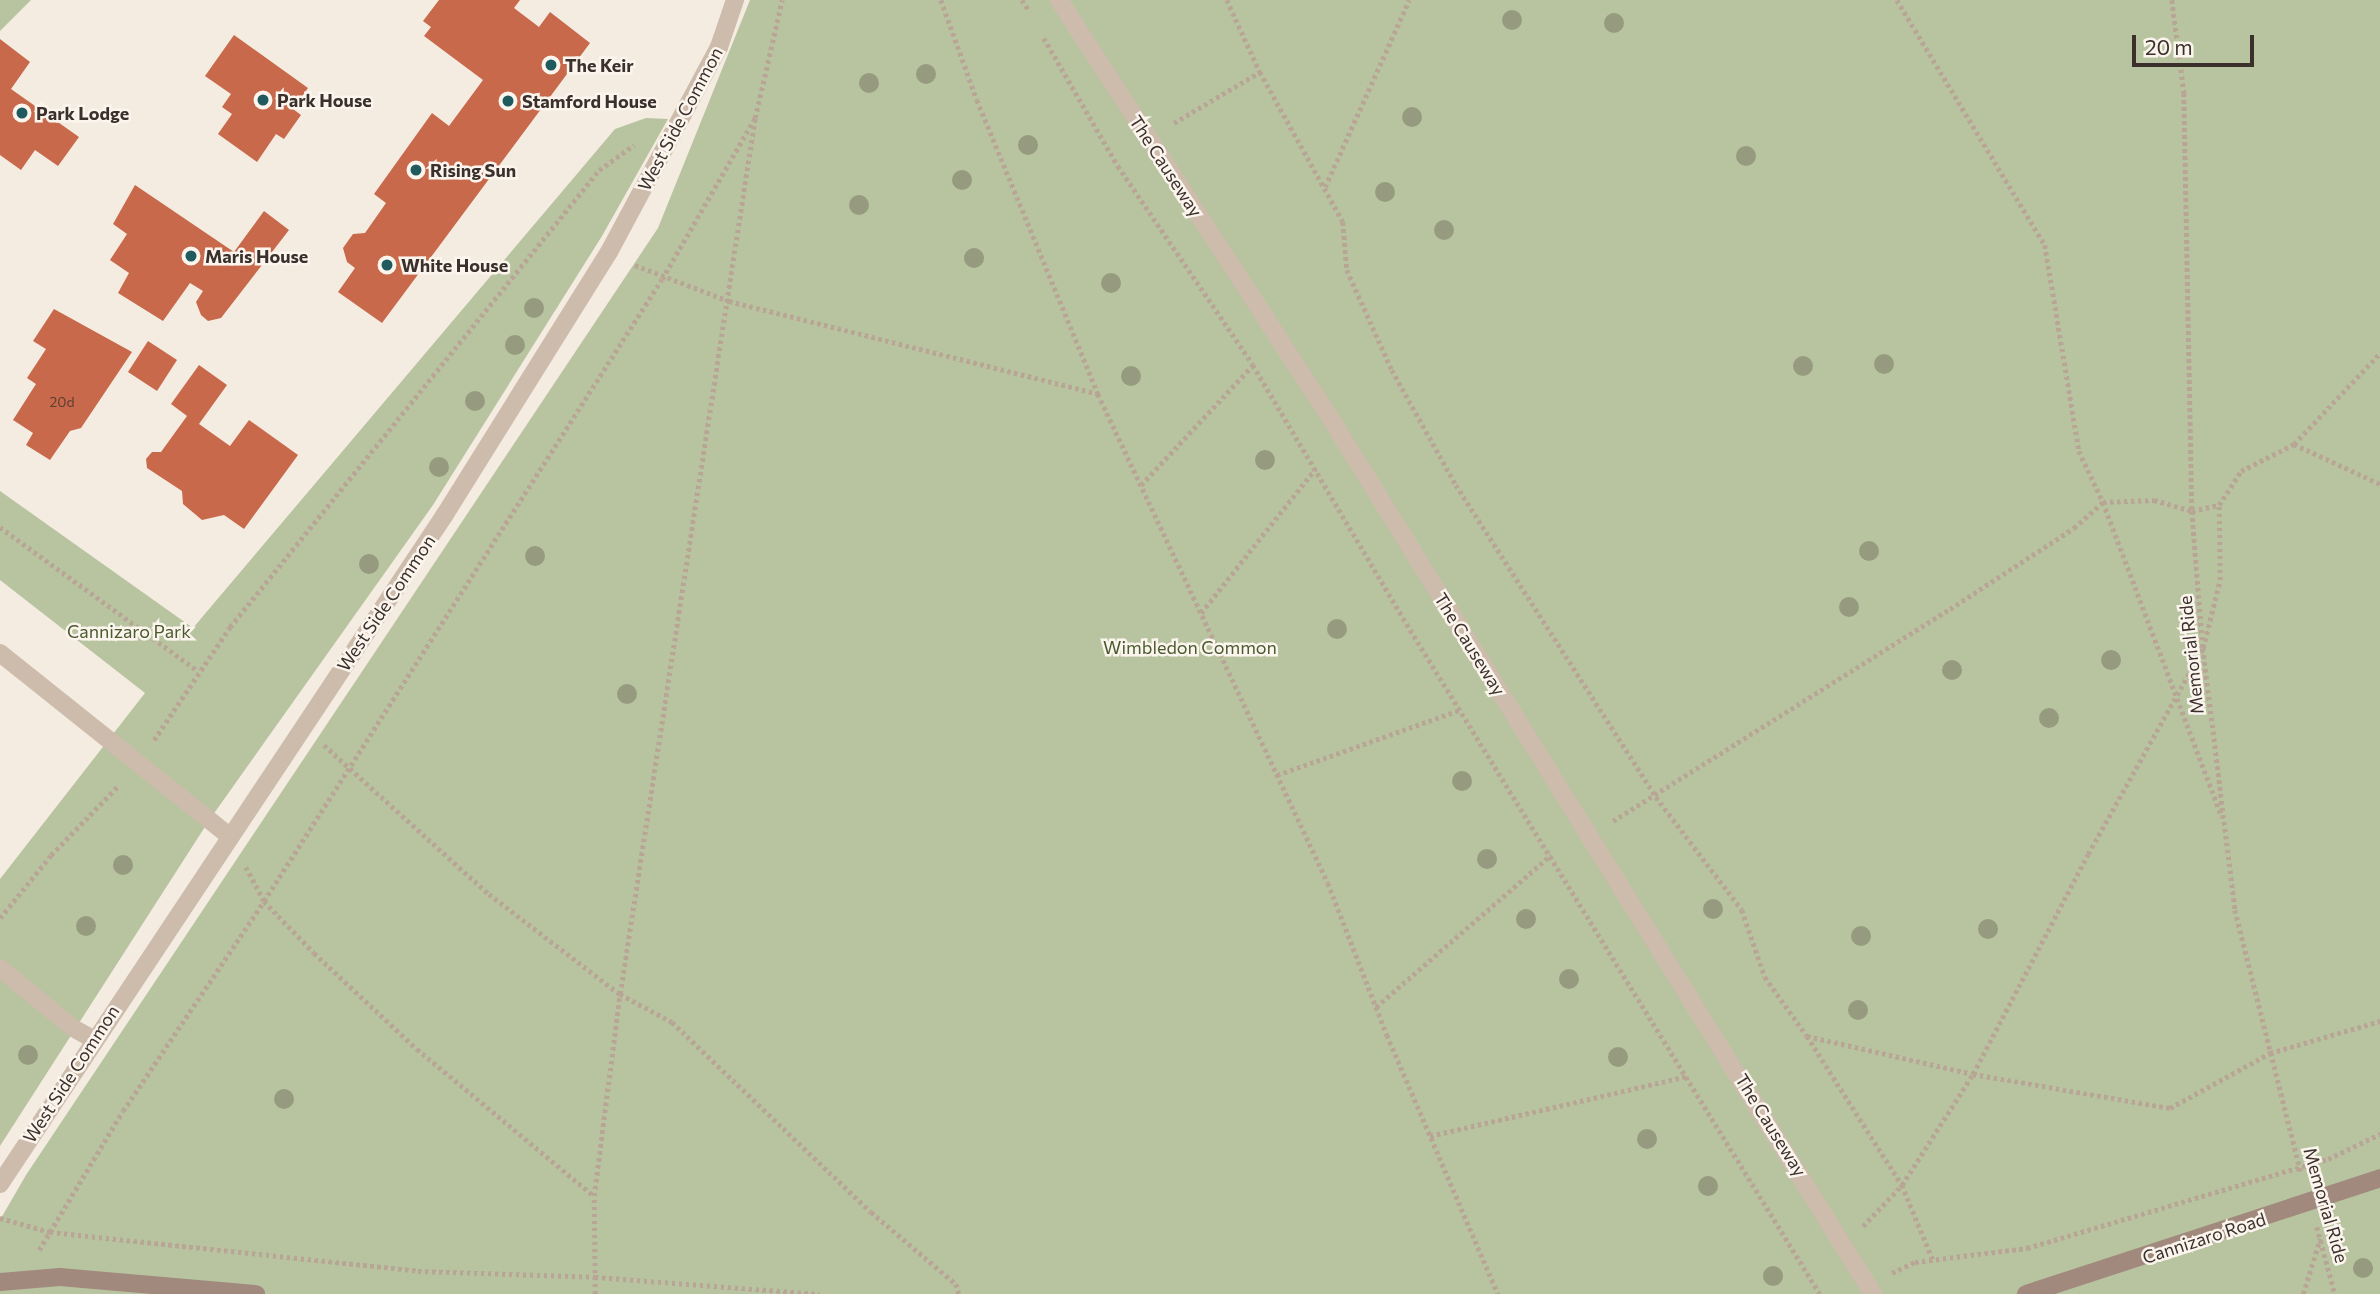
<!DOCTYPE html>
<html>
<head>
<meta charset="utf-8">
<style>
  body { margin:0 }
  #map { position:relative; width:2380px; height:1294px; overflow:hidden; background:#f4ebe1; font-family:Commissioner,sans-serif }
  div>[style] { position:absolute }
  .green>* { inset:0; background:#b8c4a0 }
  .building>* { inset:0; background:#c8694b }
  .path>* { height:4.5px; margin-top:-2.25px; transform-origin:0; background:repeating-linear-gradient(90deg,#b9a596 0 3.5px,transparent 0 7px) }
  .lane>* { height:18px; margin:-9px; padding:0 9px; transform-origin:9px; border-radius:9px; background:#cdbbac }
  .street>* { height:18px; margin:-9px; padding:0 9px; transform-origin:9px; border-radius:9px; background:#cdbbac }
  .secondary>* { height:18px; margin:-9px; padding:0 9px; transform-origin:9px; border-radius:9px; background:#a18a7d }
  .trees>* { width:20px; height:20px; margin:-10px; border-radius:50%; background:#969b7f }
  .dots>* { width:19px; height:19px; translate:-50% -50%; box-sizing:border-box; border:4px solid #fbf5ee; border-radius:50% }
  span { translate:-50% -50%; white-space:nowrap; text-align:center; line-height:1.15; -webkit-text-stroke:5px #fbf5ee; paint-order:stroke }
  .number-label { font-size:14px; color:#5e3e33 }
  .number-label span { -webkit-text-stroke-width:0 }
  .poi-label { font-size:18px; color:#3b302b; font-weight:700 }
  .left { translate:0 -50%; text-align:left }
  .street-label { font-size:18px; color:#3b302b }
  .park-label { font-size:18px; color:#4a5a2e }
  .scale { position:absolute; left:2132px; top:35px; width:122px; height:32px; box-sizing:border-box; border:4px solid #3b302b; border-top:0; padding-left:9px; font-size:21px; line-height:24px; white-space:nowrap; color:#3b302b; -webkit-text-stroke:5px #fbf5ee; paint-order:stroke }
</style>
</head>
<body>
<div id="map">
  <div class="green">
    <i style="clip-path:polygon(0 0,31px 0,0 31px)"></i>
    <i style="clip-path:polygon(750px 0,2380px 0,2380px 1294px,0 1294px,0 1220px,26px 1175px,658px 228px)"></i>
    <i style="clip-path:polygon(646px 118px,668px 119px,602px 236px,433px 505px,210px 819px,0 1146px,0 879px,145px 693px,0 580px,0 491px,193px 628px,615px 129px)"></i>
  </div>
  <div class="building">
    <i style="clip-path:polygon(439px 0,520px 0,514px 8px,539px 27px,550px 12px,590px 43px,382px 323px,338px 292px,355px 268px,347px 262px,343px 248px,353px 234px,365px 233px,386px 203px,374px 194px,432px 113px,449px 126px,483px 80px,424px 36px,431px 27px,423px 21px)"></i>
    <i style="clip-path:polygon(234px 35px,308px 88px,293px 109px,301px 115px,284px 139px,276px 134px,257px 162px,218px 134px,232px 114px,222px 107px,231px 94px,205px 76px)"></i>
    <i style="clip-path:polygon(0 39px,30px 62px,11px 89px,79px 137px,58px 166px,35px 150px,21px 170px,0 155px)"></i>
    <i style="clip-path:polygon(135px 185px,234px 252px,264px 211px,289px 230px,221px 318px,208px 321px,201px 315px,196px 302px,203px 291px,190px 283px,163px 321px,118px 293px,129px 273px,110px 260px,127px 234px,113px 224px)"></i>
    <i style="clip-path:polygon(54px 309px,132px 352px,81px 428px,70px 431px,50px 460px,26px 445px,33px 433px,13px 420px,36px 384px,27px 378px,46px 349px,33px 341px)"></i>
    <i style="clip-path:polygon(148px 341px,177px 360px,157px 391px,128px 372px)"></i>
    <i style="clip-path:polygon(199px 365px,227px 385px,199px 424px,230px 446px,249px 420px,298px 455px,244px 529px,224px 515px,202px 520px,183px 504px,182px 491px,147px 468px,146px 459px,152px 452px,161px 452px,187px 416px,171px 404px)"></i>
  </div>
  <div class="path">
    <i style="left:941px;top:0;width:106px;rotate:70.2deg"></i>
    <i style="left:977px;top:100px;width:318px;rotate:67.6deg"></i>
    <i style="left:1098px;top:394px;width:540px;rotate:64.81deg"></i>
    <i style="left:1328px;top:883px;width:163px;rotate:68.8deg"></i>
    <i style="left:1387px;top:1035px;width:282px;rotate:66.8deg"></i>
    <i style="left:1022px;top:0;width:14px;rotate:56deg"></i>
    <i style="left:1227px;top:0;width:79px;rotate:65.4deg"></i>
    <i style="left:1260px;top:72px;width:171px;rotate:61deg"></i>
    <i style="left:1343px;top:222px;width:48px;rotate:85.2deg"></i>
    <i style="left:1347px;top:270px;width:110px;rotate:65.8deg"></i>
    <i style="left:1392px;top:370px;width:132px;rotate:60.9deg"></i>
    <i style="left:1456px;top:485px;width:371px;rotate:57.3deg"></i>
    <i style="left:1656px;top:797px;width:142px;rotate:52.7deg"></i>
    <i style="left:1742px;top:910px;width:71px;rotate:71.1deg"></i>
    <i style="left:1765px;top:977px;width:72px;rotate:54.6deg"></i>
    <i style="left:1807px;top:1036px;width:170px;rotate:12.9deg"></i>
    <i style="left:1973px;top:1074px;width:200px;rotate:9.8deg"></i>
    <i style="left:2170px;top:1108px;width:114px;rotate:-28.8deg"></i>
    <i style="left:2270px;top:1053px;width:115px;rotate:-16.2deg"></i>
    <i style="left:1897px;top:0;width:286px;rotate:58.9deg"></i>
    <i style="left:2045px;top:245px;width:209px;rotate:80.6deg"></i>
    <i style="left:2079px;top:451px;width:56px;rotate:64.8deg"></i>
    <i style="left:2103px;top:502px;width:337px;rotate:69.3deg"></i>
    <i style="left:2172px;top:0;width:94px;rotate:82.6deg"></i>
    <i style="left:2184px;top:93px;width:418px;rotate:88.9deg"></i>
    <i style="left:2192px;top:511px;width:137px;rotate:85.4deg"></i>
    <i style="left:2203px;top:648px;width:264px;rotate:83deg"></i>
    <i style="left:2235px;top:910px;width:270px;rotate:75.9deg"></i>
    <i style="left:1044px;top:38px;width:148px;rotate:60deg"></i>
    <i style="left:1118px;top:166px;width:240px;rotate:55.8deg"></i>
    <i style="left:1253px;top:365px;width:294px;rotate:59.3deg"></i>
    <i style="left:1403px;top:618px;width:794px;rotate:58.33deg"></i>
    <i style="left:1174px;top:123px;width:100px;rotate:-30.7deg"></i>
    <i style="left:1325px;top:187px;width:205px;rotate:-65.8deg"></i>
    <i style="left:635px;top:265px;width:101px;rotate:21deg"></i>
    <i style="left:729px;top:301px;width:381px;rotate:14.1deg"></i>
    <i style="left:2294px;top:444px;width:95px;rotate:24.9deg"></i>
    <i style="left:1141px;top:485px;width:164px;rotate:-47deg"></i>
    <i style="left:0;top:527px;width:245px;rotate:36deg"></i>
    <i style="left:1201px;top:613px;width:184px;rotate:-51.6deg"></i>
    <i style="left:154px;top:740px;width:136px;rotate:-56.1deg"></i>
    <i style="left:230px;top:627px;width:587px;rotate:-51.08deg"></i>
    <i style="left:599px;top:170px;width:43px;rotate:-35.5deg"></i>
    <i style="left:324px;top:745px;width:222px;rotate:42.1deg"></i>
    <i style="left:489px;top:894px;width:165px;rotate:37.4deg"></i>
    <i style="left:620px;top:994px;width:59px;rotate:28.3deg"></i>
    <i style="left:672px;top:1022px;width:275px;rotate:43.7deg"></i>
    <i style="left:871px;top:1212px;width:111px;rotate:40.3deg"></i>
    <i style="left:956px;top:1284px;width:10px;rotate:73deg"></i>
    <i style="left:1277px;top:775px;width:194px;rotate:-19.6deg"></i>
    <i style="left:1613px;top:821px;width:398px;rotate:-32.2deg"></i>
    <i style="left:1950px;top:609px;width:148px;rotate:-33.2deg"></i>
    <i style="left:2074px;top:528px;width:39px;rotate:-42deg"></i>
    <i style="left:2103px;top:502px;width:51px;rotate:-2.2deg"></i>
    <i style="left:2154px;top:500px;width:40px;rotate:16deg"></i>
    <i style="left:2192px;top:511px;width:28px;rotate:-13deg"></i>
    <i style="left:246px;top:867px;width:38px;rotate:62deg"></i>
    <i style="left:264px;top:901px;width:72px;rotate:46.1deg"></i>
    <i style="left:314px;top:953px;width:141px;rotate:43deg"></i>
    <i style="left:417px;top:1049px;width:230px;rotate:39.7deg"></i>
    <i style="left:0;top:918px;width:81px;rotate:-51deg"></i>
    <i style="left:51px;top:855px;width:96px;rotate:-45.8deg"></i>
    <i style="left:1376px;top:1007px;width:232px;rotate:-41deg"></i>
    <i style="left:1807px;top:1036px;width:177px;rotate:57.5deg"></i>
    <i style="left:1902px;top:1185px;width:81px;rotate:67.5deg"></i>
    <i style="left:1430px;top:1136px;width:264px;rotate:-13.1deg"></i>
    <i style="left:0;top:1218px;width:52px;rotate:15.6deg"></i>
    <i style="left:50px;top:1232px;width:370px;rotate:6deg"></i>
    <i style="left:418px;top:1271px;width:177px;rotate:1.9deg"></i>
    <i style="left:595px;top:1277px;width:225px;rotate:4.3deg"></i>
    <i style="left:1863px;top:1226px;width:57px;rotate:-46.4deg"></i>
    <i style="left:1902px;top:1185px;width:132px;rotate:-57.4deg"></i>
    <i style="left:1973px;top:1074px;width:248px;rotate:-62.4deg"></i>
    <i style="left:2088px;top:854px;width:236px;rotate:-60.8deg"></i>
    <i style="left:2203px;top:648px;width:70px;rotate:-76deg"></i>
    <i style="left:2220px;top:580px;width:75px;rotate:-90.8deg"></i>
    <i style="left:2219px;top:505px;width:40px;rotate:-57.1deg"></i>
    <i style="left:2241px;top:471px;width:59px;rotate:-27deg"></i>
    <i style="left:2294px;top:444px;width:125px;rotate:-46.6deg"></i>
    <i style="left:2317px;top:1227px;width:69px;rotate:75deg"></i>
    <i style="left:39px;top:1250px;width:162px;rotate:-58.9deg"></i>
    <i style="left:123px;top:1111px;width:253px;rotate:-56.1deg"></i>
    <i style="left:264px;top:901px;width:738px;rotate:-57.39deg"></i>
    <i style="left:662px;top:279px;width:186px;rotate:-60deg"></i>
    <i style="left:1892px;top:1273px;width:25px;rotate:-26deg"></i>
    <i style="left:1915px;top:1262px;width:113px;rotate:-7.1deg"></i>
    <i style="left:2027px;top:1248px;width:314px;rotate:-16.5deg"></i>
    <i style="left:2328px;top:1159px;width:58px;rotate:-25.7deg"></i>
    <i style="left:595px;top:1294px;width:98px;rotate:-90.6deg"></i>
    <i style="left:594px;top:1196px;width:204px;rotate:-82.7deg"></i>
    <i style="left:620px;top:994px;width:886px;rotate:-81.24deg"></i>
    <i style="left:755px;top:118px;width:121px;rotate:-77.1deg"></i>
    <i style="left:2303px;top:1294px;width:58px;rotate:-72.8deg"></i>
  </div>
  <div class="lane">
    <i style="left:0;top:653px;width:293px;rotate:38.6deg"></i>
    <i style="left:0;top:968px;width:94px;rotate:39.4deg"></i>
    <i style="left:73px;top:1028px;width:23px;rotate:29deg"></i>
  </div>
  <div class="street">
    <i style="left:1059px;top:0;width:496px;rotate:57deg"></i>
    <i style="left:1329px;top:416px;width:1033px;rotate:58.22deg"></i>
    <i style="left:0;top:1184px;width:802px;rotate:-56.39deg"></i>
    <i style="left:444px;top:516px;width:311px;rotate:-58deg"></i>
    <i style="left:609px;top:252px;width:233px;rotate:-61.8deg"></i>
    <i style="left:719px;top:47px;width:50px;rotate:-71.2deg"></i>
  </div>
  <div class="secondary">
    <i style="left:0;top:1282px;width:60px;rotate:-4.8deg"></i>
    <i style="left:60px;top:1277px;width:197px;rotate:5deg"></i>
    <i style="left:2026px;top:1294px;width:373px;rotate:-18.1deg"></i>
  </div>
  <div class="trees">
    <i style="left:1512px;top:20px"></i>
    <i style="left:1614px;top:23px"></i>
    <i style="left:926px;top:74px"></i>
    <i style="left:869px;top:83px"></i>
    <i style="left:1412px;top:117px"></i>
    <i style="left:1028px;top:145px"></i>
    <i style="left:1746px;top:156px"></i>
    <i style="left:962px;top:180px"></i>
    <i style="left:1385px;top:192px"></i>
    <i style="left:859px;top:205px"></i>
    <i style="left:1444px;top:230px"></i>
    <i style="left:974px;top:258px"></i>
    <i style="left:1111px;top:283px"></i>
    <i style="left:534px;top:308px"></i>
    <i style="left:515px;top:345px"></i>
    <i style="left:1884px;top:364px"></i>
    <i style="left:1803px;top:366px"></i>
    <i style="left:1131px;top:376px"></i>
    <i style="left:475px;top:401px"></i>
    <i style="left:1265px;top:460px"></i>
    <i style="left:439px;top:467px"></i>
    <i style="left:1869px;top:551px"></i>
    <i style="left:535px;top:556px"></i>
    <i style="left:369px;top:564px"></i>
    <i style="left:1849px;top:607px"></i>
    <i style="left:1337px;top:629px"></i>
    <i style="left:2111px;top:660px"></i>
    <i style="left:1952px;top:670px"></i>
    <i style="left:627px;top:694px"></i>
    <i style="left:2049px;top:718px"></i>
    <i style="left:1462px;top:781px"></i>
    <i style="left:1487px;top:859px"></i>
    <i style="left:123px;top:865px"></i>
    <i style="left:1713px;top:909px"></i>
    <i style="left:1526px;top:919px"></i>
    <i style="left:86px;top:926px"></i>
    <i style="left:1988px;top:929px"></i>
    <i style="left:1861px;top:936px"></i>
    <i style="left:1569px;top:979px"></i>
    <i style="left:1858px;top:1010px"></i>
    <i style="left:28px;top:1055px"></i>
    <i style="left:1618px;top:1057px"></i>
    <i style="left:284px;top:1099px"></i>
    <i style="left:1647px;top:1139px"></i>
    <i style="left:1708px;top:1186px"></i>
    <i style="left:2363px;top:1268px"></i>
    <i style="left:1773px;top:1276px"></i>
  </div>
  <div class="dots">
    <i style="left:551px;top:65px;background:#1f5a5e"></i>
    <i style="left:263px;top:100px;background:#1f5a5e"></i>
    <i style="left:508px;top:101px;background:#1f5a5e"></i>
    <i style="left:22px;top:113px;background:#1f5a5e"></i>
    <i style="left:416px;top:170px;background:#1f5a5e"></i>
    <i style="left:191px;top:256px;background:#1f5a5e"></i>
    <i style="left:387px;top:265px;background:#1f5a5e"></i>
  </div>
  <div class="number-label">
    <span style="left:62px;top:402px">20d</span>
  </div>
  <div class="poi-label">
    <span class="left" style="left:565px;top:65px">The Keir</span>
    <span class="left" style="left:277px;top:100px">Park House</span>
    <span class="left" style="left:522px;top:101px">Stamford House</span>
    <span class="left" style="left:36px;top:113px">Park Lodge</span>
    <span class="left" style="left:430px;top:170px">Rising Sun</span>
    <span class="left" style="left:205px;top:256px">Maris House</span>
    <span class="left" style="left:401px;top:265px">White House</span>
  </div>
  <div class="street-label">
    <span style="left:680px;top:119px;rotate:-62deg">West Side Common</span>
    <span style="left:1166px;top:166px;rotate:57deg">The Causeway</span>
    <span style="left:386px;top:603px;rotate:-56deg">West Side Common</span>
    <span style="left:1470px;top:644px;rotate:58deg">The Causeway</span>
    <span style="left:2191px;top:655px;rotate:-96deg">Memorial Ride</span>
    <span style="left:71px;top:1074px;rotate:-57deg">West Side Common</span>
    <span style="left:1771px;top:1125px;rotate:58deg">The Causeway</span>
    <span style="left:2326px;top:1205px;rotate:74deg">Memorial Ride</span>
    <span style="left:2204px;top:1238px;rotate:-18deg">Cannizaro Road</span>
  </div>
  <div class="park-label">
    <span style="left:129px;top:631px">Cannizaro Park</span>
    <span style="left:1190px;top:647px">Wimbledon Common</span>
  </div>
  <div class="scale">20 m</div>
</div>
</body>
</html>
